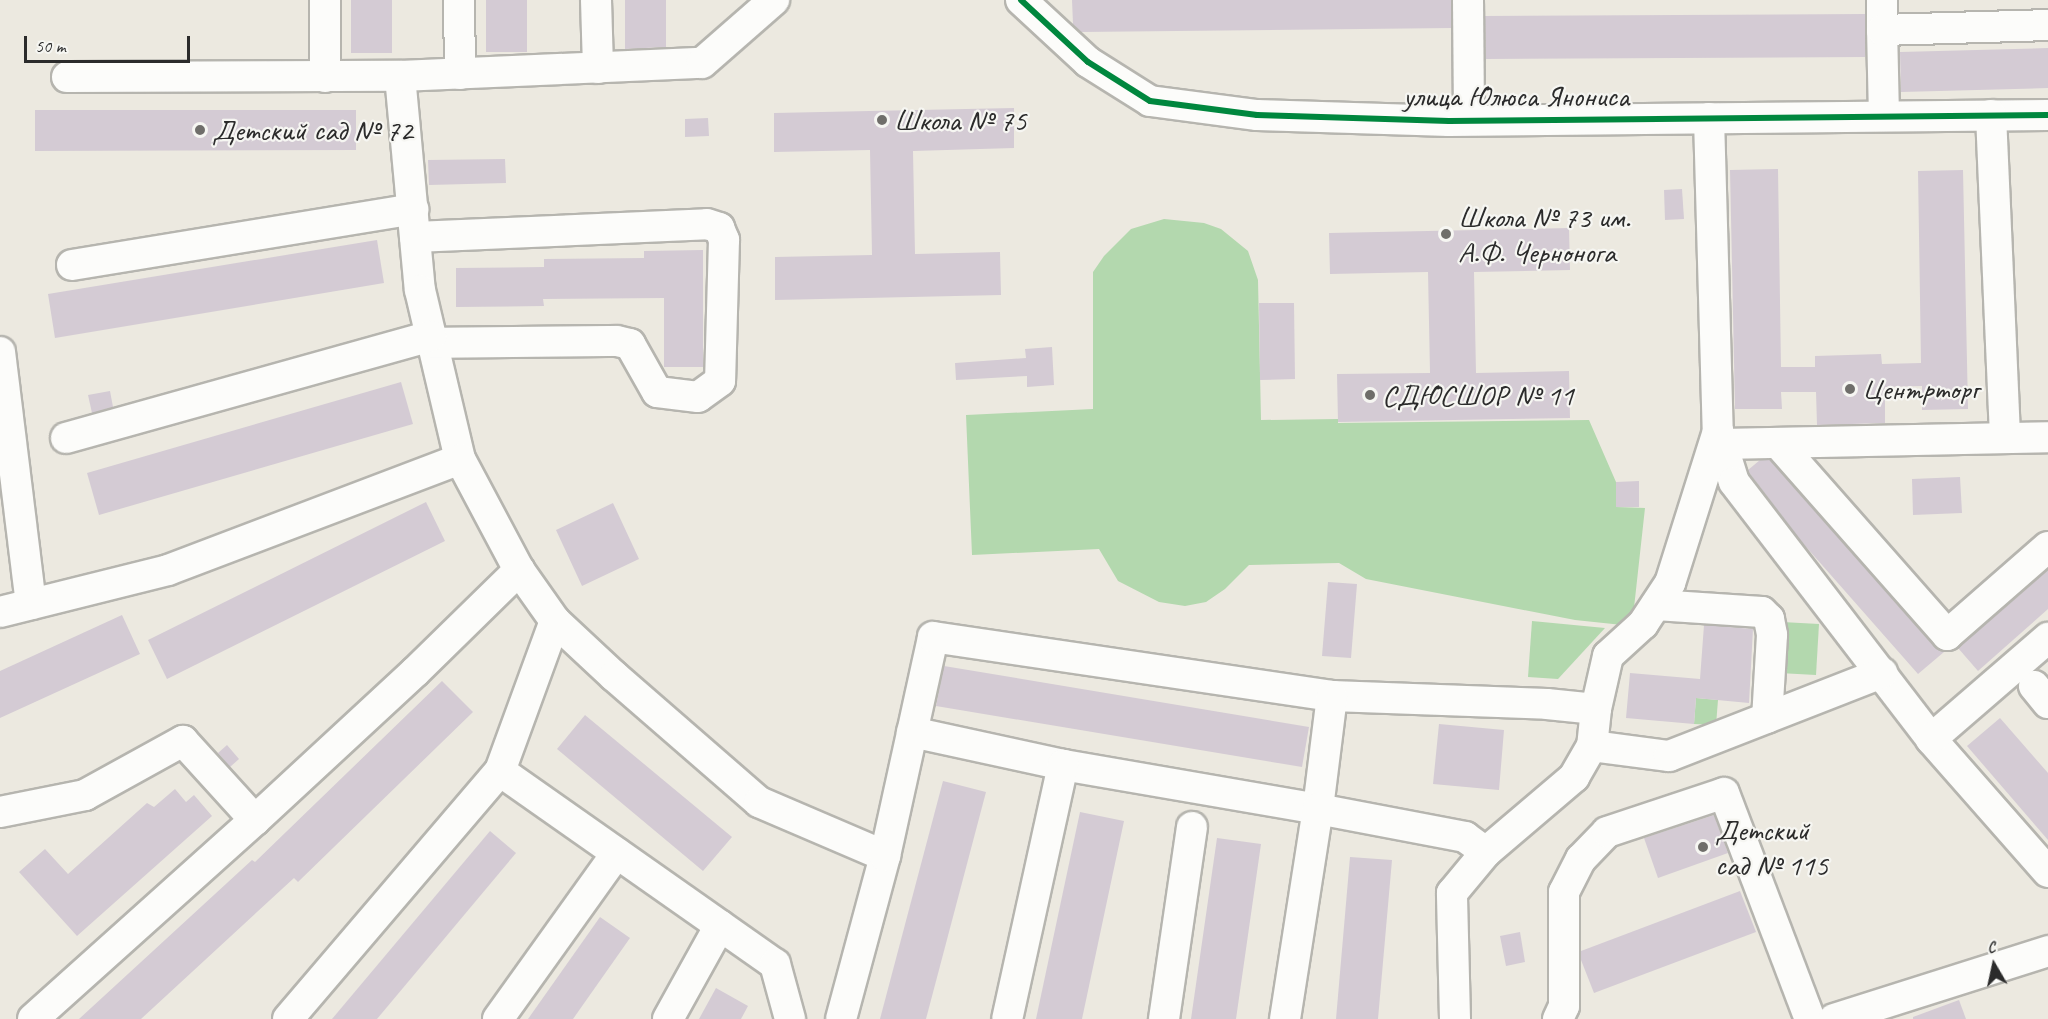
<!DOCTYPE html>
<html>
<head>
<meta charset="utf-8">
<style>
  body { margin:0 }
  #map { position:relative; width:2048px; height:1019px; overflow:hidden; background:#ece9e0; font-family:Caveat,sans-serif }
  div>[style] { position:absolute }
  .green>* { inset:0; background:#b3d8ae }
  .building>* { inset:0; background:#d4cbd4 }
  .roads { filter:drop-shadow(2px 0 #b6b5af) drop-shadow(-2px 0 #b6b5af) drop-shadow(0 2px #b6b5af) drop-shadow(0 -2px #b6b5af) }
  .minor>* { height:30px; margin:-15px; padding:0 15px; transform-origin:15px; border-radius:15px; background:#fcfcfa }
  .cycleway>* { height:6px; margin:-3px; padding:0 3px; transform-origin:3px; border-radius:3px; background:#00873e }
  .dots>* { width:16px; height:16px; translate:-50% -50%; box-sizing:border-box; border:3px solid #f6f6f2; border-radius:50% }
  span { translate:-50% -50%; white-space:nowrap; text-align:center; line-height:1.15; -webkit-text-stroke:4.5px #f6f6f2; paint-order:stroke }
  .street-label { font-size:30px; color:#2b2b2b }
  .poi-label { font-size:30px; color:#2b2b2b }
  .left { translate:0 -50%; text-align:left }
  .north { position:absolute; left:1964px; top:935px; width:60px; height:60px; -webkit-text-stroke:4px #f6f6f2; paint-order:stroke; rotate:351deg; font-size:16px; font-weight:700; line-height:24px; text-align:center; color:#2b2b2b }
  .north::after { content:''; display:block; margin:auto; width:21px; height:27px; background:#2b2b2b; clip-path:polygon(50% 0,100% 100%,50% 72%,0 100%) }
  .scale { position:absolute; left:24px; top:36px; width:166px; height:27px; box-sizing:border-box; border:3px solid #2b2b2b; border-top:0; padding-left:8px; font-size:18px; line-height:21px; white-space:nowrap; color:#2b2b2b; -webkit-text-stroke:4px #f6f6f2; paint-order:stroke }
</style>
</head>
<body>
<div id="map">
  <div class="green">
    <i style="clip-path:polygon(1164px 219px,1204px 223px,1221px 229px,1248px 251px,1258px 280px,1261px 420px,1338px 419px,1338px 423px,1589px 420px,1616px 482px,1616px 507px,1645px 508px,1632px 626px,1575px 620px,1366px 579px,1339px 563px,1249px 565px,1225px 589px,1206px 602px,1185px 606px,1159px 602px,1118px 581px,1099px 549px,972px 555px,966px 415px,1093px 409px,1093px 272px,1104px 256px,1131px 229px)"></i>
    <i style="clip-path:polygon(1532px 621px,1605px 628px,1558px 679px,1528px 677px)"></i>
    <i style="clip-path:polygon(1782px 622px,1819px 624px,1816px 675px,1779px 673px)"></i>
    <i style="clip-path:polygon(1696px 698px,1718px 700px,1716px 725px,1694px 724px)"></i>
  </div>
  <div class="building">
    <i style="clip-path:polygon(351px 0,392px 0,392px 53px,351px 53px)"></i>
    <i style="clip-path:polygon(486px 0,527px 0,527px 52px,486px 52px)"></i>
    <i style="clip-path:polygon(625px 0,666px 0,666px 47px,625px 49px)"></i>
    <i style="clip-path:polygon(1072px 0,1451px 0,1451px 28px,1081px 32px,1073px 24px)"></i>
    <i style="clip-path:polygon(1865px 14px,1865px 57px,1486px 59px,1485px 16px)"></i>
    <i style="clip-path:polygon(2048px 48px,2048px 88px,1901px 92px,1900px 52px)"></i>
    <i style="clip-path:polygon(1014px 108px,1014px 148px,913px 151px,915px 254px,1000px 252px,1001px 295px,775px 300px,775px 257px,872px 255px,870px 150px,774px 152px,774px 113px)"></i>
    <i style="clip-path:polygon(35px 110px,356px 110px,356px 150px,35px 151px)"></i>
    <i style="clip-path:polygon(708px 118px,709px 136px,685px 137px,685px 119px)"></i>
    <i style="clip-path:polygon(505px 159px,506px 183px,429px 185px,428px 160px)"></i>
    <i style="clip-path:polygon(1778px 169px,1781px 367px,1815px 367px,1815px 356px,1881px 354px,1882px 364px,1921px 363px,1918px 171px,1963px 170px,1968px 409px,1922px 410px,1922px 386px,1885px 387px,1885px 423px,1817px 425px,1816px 392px,1781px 392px,1782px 409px,1735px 409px,1730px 170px)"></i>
    <i style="clip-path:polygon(1682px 189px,1684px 219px,1665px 220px,1664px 190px)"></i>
    <i style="clip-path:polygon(1569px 228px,1570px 270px,1474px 272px,1476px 373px,1569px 371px,1570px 418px,1338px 422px,1337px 374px,1430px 373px,1428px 272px,1330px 274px,1329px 233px)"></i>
    <i style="clip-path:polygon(377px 240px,384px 283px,55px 338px,48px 294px)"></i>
    <i style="clip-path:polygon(703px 250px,703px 367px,664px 367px,664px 298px,543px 299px,544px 306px,456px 307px,456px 268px,544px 267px,544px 259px,644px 258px,644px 251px)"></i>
    <i style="clip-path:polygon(1259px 303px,1294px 303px,1295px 379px,1260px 380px)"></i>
    <i style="clip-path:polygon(1052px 347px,1054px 385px,1027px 387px,1027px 376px,956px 380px,955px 363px,1026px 358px,1025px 349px)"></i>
    <i style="clip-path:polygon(401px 382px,413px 424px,99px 515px,87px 473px)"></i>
    <i style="clip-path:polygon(110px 391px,113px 407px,92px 413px,88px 395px)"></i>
    <i style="clip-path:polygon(1760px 460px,1770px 460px,1934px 646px,1944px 652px,1918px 674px,1800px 540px,1750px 474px,1748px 470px)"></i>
    <i style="clip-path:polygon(1960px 477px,1962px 513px,1913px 515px,1912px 479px)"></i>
    <i style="clip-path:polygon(1639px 481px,1639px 507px,1616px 507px,1616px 482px)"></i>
    <i style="clip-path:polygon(426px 502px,445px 541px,167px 679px,148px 640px)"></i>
    <i style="clip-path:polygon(613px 503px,639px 559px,582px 586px,556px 530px)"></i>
    <i style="clip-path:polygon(2048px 570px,2048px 609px,1978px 671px,1958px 648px)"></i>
    <i style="clip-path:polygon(1328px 582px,1357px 584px,1351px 658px,1322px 656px)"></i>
    <i style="clip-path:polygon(122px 615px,140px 654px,0 718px,0 671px)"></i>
    <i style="clip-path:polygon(1704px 625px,1753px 629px,1749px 703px,1696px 698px,1694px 724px,1626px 718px,1630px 673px,1700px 679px)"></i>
    <i style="clip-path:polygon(944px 666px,1309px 727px,1302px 767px,936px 706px)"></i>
    <i style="clip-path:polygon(442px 681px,473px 712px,298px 882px,294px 878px,141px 1019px,79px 1019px,252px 860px,255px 862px)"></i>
    <i style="clip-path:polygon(585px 715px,732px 837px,703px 871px,557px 749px)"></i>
    <i style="clip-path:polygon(2000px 718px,2048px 773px,2048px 840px,1967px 746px)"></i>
    <i style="clip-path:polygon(1439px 724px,1504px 730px,1499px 790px,1433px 784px)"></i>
    <i style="clip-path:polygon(227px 745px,239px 759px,230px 767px,218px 753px)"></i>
    <i style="clip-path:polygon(943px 781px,986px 792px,926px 1019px,880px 1019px)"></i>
    <i style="clip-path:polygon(175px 789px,186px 802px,194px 795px,212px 816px,77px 936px,19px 872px,45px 849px,68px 874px,147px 803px,154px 807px)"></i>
    <i style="clip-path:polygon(1080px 812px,1124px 821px,1082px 1019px,1036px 1019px)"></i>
    <i style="clip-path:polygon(1714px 815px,1728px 853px,1658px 878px,1644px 838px)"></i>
    <i style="clip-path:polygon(490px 831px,516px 853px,377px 1019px,332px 1019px)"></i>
    <i style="clip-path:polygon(1217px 838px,1261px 844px,1236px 1019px,1191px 1019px)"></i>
    <i style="clip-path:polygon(1350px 857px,1392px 860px,1378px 1019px,1336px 1019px)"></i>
    <i style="clip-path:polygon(1740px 891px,1756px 932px,1594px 993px,1581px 960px,1581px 951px)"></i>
    <i style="clip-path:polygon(600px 917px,630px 938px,573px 1019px,528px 1019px)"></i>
    <i style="clip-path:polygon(1520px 932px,1525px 962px,1506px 966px,1500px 936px)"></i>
    <i style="clip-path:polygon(716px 988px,748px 1006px,741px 1019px,699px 1019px)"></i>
    <i style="clip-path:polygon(1959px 1000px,1966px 1019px,1913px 1019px,1913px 1017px)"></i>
  </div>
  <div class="roads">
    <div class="minor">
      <i style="left:459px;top:0;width:74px;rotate:89.2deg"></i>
      <i style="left:596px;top:0;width:68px;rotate:88.3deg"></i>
      <i style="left:1021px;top:0;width:91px;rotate:42.8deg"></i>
      <i style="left:1088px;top:62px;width:73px;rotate:32.2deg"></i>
      <i style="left:1150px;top:101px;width:108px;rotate:7.5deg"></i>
      <i style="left:1257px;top:115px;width:192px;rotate:1.8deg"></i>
      <i style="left:1449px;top:121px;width:599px;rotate:-0.57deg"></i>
      <i style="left:1468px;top:0;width:120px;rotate:89.5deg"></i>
      <i style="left:1882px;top:0;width:30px;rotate:90deg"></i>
      <i style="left:400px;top:76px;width:215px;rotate:84.7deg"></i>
      <i style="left:420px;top:290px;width:174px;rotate:76.7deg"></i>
      <i style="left:67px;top:77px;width:333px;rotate:-0.2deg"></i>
      <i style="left:400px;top:76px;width:302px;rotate:-2.5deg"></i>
      <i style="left:702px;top:63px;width:96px;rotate:-41.2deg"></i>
      <i style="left:325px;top:77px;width:77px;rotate:-90deg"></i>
      <i style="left:1991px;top:115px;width:322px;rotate:87.5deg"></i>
      <i style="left:1884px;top:116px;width:86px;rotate:-91.3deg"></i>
      <i style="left:1882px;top:30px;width:166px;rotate:-1.7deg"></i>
      <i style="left:1709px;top:118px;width:313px;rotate:88.4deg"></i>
      <i style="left:1718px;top:431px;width:53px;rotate:72.6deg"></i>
      <i style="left:1734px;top:482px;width:324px;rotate:52.5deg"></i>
      <i style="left:1931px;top:739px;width:177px;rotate:48.7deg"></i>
      <i style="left:415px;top:237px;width:292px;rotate:-2.5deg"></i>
      <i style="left:707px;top:224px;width:13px;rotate:18deg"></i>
      <i style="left:719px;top:228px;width:13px;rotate:67deg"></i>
      <i style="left:724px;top:240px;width:141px;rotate:91.6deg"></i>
      <i style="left:720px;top:381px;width:27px;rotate:144deg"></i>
      <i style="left:698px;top:397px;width:41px;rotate:-173deg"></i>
      <i style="left:657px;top:392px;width:55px;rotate:-119.4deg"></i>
      <i style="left:630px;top:344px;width:13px;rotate:-167deg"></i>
      <i style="left:617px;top:341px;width:184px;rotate:179.4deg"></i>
      <i style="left:72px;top:265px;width:346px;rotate:-9.3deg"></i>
      <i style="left:0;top:352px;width:254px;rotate:83deg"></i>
      <i style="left:1718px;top:431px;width:159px;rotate:107.5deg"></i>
      <i style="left:1670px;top:583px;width:49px;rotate:123.4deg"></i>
      <i style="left:1643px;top:624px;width:47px;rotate:137.6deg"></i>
      <i style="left:1608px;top:656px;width:54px;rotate:102.8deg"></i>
      <i style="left:1596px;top:709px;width:37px;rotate:96deg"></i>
      <i style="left:1592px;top:746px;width:78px;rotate:7.4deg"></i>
      <i style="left:1669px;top:756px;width:229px;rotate:-21.3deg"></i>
      <i style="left:66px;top:438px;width:379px;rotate:-15.6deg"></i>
      <i style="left:1778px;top:443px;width:256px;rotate:48.6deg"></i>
      <i style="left:1947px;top:635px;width:134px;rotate:-41.1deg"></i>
      <i style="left:1722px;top:444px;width:326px;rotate:-1.2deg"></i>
      <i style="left:1656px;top:605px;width:106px;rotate:3.8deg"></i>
      <i style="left:1762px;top:612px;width:10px;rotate:45deg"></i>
      <i style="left:1769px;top:619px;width:16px;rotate:79deg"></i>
      <i style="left:1772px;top:635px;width:83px;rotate:93.4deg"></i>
      <i style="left:0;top:612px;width:173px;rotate:-14deg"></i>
      <i style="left:168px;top:570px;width:312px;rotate:-20.8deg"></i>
      <i style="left:460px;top:459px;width:126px;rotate:62deg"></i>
      <i style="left:519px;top:570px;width:62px;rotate:54.8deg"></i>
      <i style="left:555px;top:621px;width:81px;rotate:43deg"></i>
      <i style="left:614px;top:676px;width:192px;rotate:41deg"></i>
      <i style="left:759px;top:802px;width:137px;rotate:23.2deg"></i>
      <i style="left:885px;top:856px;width:169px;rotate:105.1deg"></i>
      <i style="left:2034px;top:686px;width:22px;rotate:51deg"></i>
      <i style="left:1332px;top:696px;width:215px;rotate:2.1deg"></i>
      <i style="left:1547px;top:704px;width:49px;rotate:5.8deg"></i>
      <i style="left:912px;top:732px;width:155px;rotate:12.3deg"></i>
      <i style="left:1931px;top:739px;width:155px;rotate:-40.8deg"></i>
      <i style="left:500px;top:771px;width:336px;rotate:35.1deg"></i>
      <i style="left:775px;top:964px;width:57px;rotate:74.7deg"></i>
      <i style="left:0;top:812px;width:87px;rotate:-11.3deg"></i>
      <i style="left:85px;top:795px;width:112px;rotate:-28.9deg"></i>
      <i style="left:183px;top:741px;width:107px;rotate:47.7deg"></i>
      <i style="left:885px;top:856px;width:224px;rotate:-77.6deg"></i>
      <i style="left:933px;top:637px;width:403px;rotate:8.4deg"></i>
      <i style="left:1332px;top:696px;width:114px;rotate:97.1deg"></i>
      <i style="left:1318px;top:809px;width:259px;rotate:-170.2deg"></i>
      <i style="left:1063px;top:765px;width:260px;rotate:102.4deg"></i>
      <i style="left:33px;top:1019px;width:298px;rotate:-41.9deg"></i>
      <i style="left:255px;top:820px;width:218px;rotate:-42.8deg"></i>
      <i style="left:415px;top:672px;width:146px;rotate:-44.4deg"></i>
      <i style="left:288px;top:1019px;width:326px;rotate:-49.5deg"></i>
      <i style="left:500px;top:771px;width:160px;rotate:-69.9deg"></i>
      <i style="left:498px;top:1019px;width:204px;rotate:-54.4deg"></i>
      <i style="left:668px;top:1019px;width:107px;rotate:-61deg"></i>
      <i style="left:1164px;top:1019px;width:194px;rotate:-81.7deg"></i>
      <i style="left:1285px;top:1019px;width:213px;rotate:-81.1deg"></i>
      <i style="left:1318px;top:809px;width:150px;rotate:10.8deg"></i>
      <i style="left:1465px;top:837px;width:26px;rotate:36deg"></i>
      <i style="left:1455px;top:1019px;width:126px;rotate:-91.4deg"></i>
      <i style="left:1452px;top:893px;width:53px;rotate:-50.3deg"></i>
      <i style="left:1486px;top:852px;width:116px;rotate:-40.4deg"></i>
      <i style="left:1574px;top:777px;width:36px;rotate:-60deg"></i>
      <i style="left:1558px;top:1019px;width:14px;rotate:-65deg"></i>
      <i style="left:1564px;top:1006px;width:114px;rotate:-90deg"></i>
      <i style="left:1564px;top:892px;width:37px;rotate:-63deg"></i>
      <i style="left:1581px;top:859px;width:37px;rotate:-46deg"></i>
      <i style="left:1607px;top:832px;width:123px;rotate:-18.4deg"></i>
      <i style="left:1724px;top:793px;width:242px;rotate:69.2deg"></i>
      <i style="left:1834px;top:1019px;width:225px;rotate:-17.6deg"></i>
    </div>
  </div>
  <div class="cycleway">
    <i style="left:1021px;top:0;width:91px;rotate:42.8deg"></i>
    <i style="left:1088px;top:62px;width:73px;rotate:32.2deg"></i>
    <i style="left:1150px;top:101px;width:108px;rotate:7.5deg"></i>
    <i style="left:1257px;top:115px;width:192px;rotate:1.8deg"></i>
    <i style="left:1449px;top:121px;width:599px;rotate:-0.57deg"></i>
  </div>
  <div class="dots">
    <i style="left:882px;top:120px;background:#6f6e6a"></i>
    <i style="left:200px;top:130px;background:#6f6e6a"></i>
    <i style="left:1446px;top:234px;background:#6f6e6a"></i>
    <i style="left:1850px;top:389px;background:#6f6e6a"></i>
    <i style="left:1370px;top:395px;background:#6f6e6a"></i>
    <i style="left:1703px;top:847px;background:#6f6e6a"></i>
  </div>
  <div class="street-label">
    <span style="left:1516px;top:96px">улица Юлюса Янониса</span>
  </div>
  <div class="poi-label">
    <span class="left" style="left:894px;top:120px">Школа № 75</span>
    <span class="left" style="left:212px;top:130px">Детский сад № 72</span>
    <span class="left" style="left:1458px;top:234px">Школа № 73 им.<br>А.Ф. Чернонога</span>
    <span class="left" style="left:1862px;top:389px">Центрторг</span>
    <span class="left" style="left:1382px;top:395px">СДЮСШОР № 11</span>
    <span class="left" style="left:1715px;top:847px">Детский<br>сад № 115</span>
  </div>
  <div class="north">С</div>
  <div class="scale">50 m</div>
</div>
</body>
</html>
